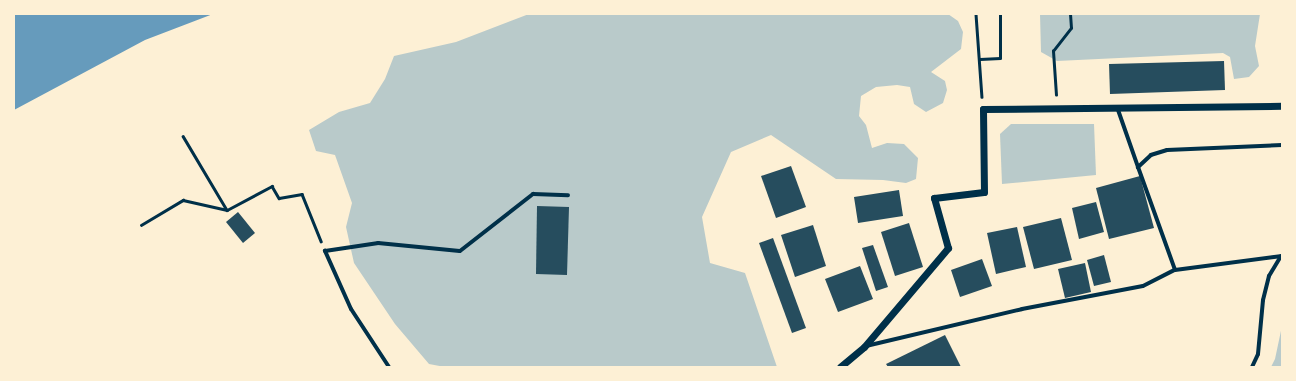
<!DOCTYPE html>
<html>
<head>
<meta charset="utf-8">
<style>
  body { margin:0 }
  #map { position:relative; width:1296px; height:381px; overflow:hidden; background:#fdf0d5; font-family:Poppins,sans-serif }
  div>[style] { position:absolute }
  .green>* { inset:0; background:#b9caca }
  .water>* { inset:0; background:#669bbc }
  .building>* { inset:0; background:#264d5e }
  .path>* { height:2.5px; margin:-1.25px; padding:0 1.25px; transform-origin:1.25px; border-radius:1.25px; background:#003049 }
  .minor>* { height:4px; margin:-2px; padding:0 2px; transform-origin:2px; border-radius:2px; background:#003049 }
  .tertiary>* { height:7px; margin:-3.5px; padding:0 3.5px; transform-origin:3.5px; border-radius:3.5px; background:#003049 }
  span { translate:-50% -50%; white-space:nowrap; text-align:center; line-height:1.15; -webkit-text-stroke:3.5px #fdf0d5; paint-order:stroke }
  .frame { position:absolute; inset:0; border:15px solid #fdf0d5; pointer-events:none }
</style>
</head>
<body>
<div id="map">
  <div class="green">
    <i style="clip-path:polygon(529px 14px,948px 14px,958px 21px,963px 32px,961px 49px,931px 72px,945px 81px,947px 90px,943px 103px,926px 112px,914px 104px,910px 87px,897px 85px,876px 87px,861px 96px,859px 116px,866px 125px,872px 148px,887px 143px,904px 144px,918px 158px,916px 179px,906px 183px,883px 180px,836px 179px,771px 135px,731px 152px,702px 217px,710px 263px,745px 273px,777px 367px,445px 367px,429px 364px,395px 324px,354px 263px,346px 227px,352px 203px,335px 155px,316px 151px,309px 130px,339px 112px,370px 103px,385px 79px,394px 56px,456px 42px)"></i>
    <i style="clip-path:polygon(1040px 14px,1260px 14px,1255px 46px,1259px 66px,1249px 77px,1234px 79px,1230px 57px,1223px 53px,1057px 61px,1041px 52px)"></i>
    <i style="clip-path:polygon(1011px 124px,1094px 124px,1096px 175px,1002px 184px,1000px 134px)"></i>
    <i style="clip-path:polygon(1282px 326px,1282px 366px,1271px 367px,1275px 359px)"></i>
  </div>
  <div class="water">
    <i style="clip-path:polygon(14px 14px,213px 14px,145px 40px,14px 110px)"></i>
  </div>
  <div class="building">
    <i style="clip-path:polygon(1224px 61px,1225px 90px,1110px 94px,1109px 64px)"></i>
    <i style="clip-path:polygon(791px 166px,806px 207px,776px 218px,761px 176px)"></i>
    <i style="clip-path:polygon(1140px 176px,1154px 228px,1109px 239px,1096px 188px)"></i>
    <i style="clip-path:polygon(899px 190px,903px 216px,858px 223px,854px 197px)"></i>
    <i style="clip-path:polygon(1096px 202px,1104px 232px,1079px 239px,1072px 208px)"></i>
    <i style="clip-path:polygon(537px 206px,569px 207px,567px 275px,536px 274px)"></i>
    <i style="clip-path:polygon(238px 212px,255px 233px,243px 243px,226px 222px)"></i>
    <i style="clip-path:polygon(1061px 218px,1072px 260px,1034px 269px,1023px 227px)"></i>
    <i style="clip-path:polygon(909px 223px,923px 267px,895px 276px,881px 232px)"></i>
    <i style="clip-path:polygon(813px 225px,826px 266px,795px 277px,781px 235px)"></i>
    <i style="clip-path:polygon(1017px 227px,1026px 267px,996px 274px,987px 233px)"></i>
    <i style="clip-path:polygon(773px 238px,806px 328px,792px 333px,759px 243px)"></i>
    <i style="clip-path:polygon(873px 245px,888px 287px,876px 291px,862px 248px)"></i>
    <i style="clip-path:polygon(1104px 255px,1111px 282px,1094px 286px,1087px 260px)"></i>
    <i style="clip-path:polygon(982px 259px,992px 286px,960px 297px,951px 270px)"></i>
    <i style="clip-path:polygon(1085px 263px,1091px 292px,1065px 298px,1058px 269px)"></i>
    <i style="clip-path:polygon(860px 266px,873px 299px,838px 312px,825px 279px)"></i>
    <i style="clip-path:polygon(945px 335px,961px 367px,888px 367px,886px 364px)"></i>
  </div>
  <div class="path">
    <i style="left:976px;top:14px;width:83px;rotate:85.9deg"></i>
    <i style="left:976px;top:14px;width:16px"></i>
    <i style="left:980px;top:59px;width:20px;rotate:-3deg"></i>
    <i style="left:1000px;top:58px;width:44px;rotate:-90deg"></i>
    <i style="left:1056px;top:95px;width:44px;rotate:-93.9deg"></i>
    <i style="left:1053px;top:51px;width:29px;rotate:-52deg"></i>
    <i style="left:1071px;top:28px;width:14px;rotate:-94deg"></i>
    <i style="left:183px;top:136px;width:86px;rotate:59.3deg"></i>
    <i style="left:227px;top:210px;width:51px;rotate:-28.1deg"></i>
    <i style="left:272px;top:186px;width:14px;rotate:60deg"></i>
    <i style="left:279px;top:198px;width:23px;rotate:-10deg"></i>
    <i style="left:302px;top:194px;width:51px;rotate:68deg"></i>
    <i style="left:141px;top:225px;width:49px;rotate:-30.8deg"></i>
    <i style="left:183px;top:200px;width:45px;rotate:12.8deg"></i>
  </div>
  <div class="minor">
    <i style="left:1117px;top:107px;width:64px;rotate:70.7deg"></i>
    <i style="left:1282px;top:145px;width:115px;rotate:177.5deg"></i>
    <i style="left:1167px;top:150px;width:17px;rotate:163deg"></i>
    <i style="left:1151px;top:155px;width:18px;rotate:137deg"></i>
    <i style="left:1138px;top:167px;width:109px;rotate:70.2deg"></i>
    <i style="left:1175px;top:270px;width:108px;rotate:-7.5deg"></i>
    <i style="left:866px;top:346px;width:160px;rotate:-13.3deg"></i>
    <i style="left:1022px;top:309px;width:123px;rotate:-10.8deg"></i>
    <i style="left:1143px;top:286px;width:36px;rotate:-27deg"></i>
    <i style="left:389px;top:367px;width:69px;rotate:-123.2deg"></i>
    <i style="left:351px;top:309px;width:64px;rotate:-114.1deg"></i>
    <i style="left:325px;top:251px;width:54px;rotate:-8.6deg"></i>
    <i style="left:378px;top:243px;width:82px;rotate:5.6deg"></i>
    <i style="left:460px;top:251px;width:93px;rotate:-38deg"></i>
    <i style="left:533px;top:194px;width:35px;rotate:2deg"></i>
    <i style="left:1252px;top:367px;width:14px;rotate:-65deg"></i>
    <i style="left:1258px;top:354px;width:54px;rotate:-84.7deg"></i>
    <i style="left:1263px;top:300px;width:25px;rotate:-76deg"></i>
    <i style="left:1269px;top:276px;width:23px;rotate:-59deg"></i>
  </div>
  <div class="tertiary">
    <i style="left:840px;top:367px;width:31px;rotate:-40deg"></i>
    <i style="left:864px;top:347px;width:130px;rotate:-49.7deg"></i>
    <i style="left:948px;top:248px;width:52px;rotate:-105.6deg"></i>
    <i style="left:934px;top:198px;width:50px;rotate:-6.8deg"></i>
    <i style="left:984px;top:192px;width:83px;rotate:-90.7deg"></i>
    <i style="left:983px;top:109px;width:299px;rotate:-0.6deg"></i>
  </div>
  <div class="frame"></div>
</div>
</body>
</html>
